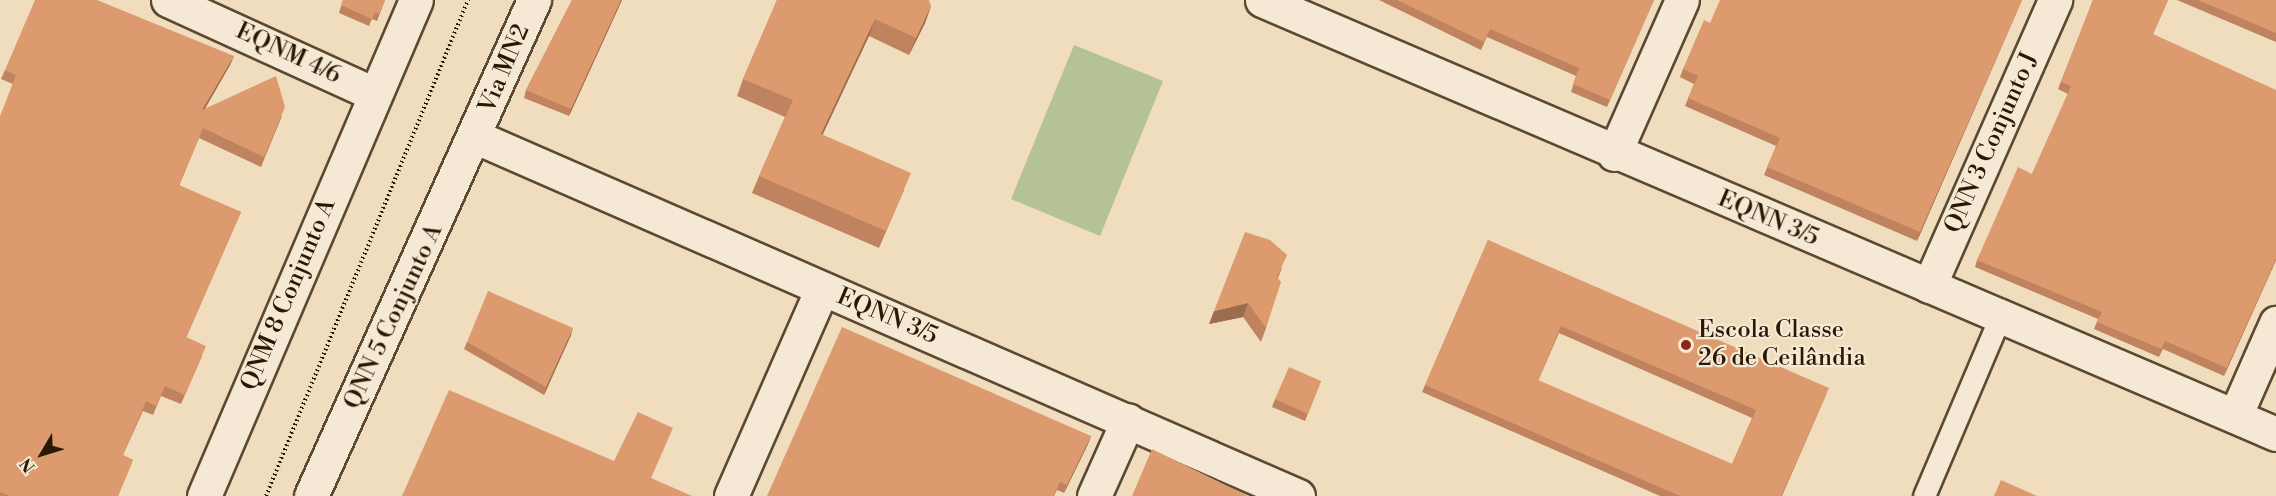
<!DOCTYPE html>
<html>
<head>
<meta charset="utf-8">
<style>
  body { margin:0 }
  #map { position:relative; width:2276px; height:496px; overflow:hidden; background:#efddbe; font-family:"Libre Bodoni",serif }
  div>[style] { position:absolute }
  .green>* { inset:0; background:#b4c295 }
  .path>* { height:4px; margin-top:-2px; transform-origin:0; background:repeating-linear-gradient(90deg,#2a1802 0 1.5px,transparent 0 4.5px) }
  .roads { filter:drop-shadow(2px 0 #5b4931) drop-shadow(-2px 0 #5b4931) drop-shadow(0 2px #5b4931) drop-shadow(0 -2px #5b4931) }
  .service>* { height:21px; margin:-10.5px; padding:0 10.5px; transform-origin:10.5px; border-radius:10.5px; background:#f5e9d5 }
  .minor>* { height:33px; margin:-16.5px; padding:0 16.5px; transform-origin:16.5px; border-radius:16.5px; background:#f5e9d5 }
  .secondary>* { height:33px; margin:-16.5px; padding:0 16.5px; transform-origin:16.5px; border-radius:16.5px; background:#f5e9d5 }
  .wall>* { inset:0; background:#bf845f }
  .shaded-wall>* { inset:0; background:#9b6c4e }
  .building>* { inset:0; background:#de9a6f }
  .dots>* { width:16px; height:16px; translate:-50% -50%; box-sizing:border-box; border:3px solid #f5e9d5; border-radius:50% }
  span { translate:-50% -50%; white-space:nowrap; text-align:center; line-height:1.15; -webkit-text-stroke:4.5px #f5e9d5; paint-order:stroke }
  .street-label { font-size:24px; color:#2a1802 }
  .poi-label { font-size:24px; color:#2a1802 }
  .left { translate:0 -50%; text-align:left }
  .north { position:absolute; left:12px; top:424px; width:60px; height:60px; -webkit-text-stroke:4px #f5e9d5; paint-order:stroke; rotate:232deg; font-size:16px; font-weight:700; line-height:24px; text-align:center; color:#2a1802 }
  .north::after { content:''; display:block; margin:auto; width:21px; height:27px; background:#2a1802; clip-path:polygon(50% 0,100% 100%,50% 72%,0 100%) }
</style>
</head>
<body>
<div id="map">
  <div class="green">
    <i style="clip-path:polygon(1074px 45px,1163px 81px,1100px 236px,1011px 199px)"></i>
  </div>
  <div class="path">
    <i style="left:266px;top:496px;width:536px;rotate:-67.84deg"></i>
  </div>
  <div class="roads">
    <div class="service">
      <i style="left:1924px;top:496px;width:197px;rotate:-67deg"></i>
    </div>
    <div class="minor">
      <i style="left:168px;top:0;width:226px;rotate:24.5deg"></i>
      <i style="left:1262px;top:0;width:1103px;rotate:23.17deg"></i>
      <i style="left:476px;top:137px;width:897px;rotate:23.59deg"></i>
      <i style="left:1614px;top:154px;width:168px;rotate:-66.2deg"></i>
      <i style="left:1929px;top:286px;width:313px;rotate:-66.2deg"></i>
      <i style="left:2235px;top:416px;width:102px;rotate:-66.2deg"></i>
      <i style="left:731px;top:496px;width:226px;rotate:-66.3deg"></i>
      <i style="left:1094px;top:496px;width:83px;rotate:-65.9deg"></i>
    </div>
    <div class="secondary">
      <i style="left:204px;top:496px;width:539px;rotate:-66.86deg"></i>
      <i style="left:311px;top:496px;width:544px;rotate:-65.79deg"></i>
    </div>
  </div>
  <div class="wall">
    <i style="clip-path:polygon(343px 0,385px 0,377px 21px,372px 19px,369px 26px,339px 13px)"></i>
    <i style="clip-path:polygon(572px 0,622px 0,569px 116px,524px 98px,526px 90px)"></i>
    <i style="clip-path:polygon(777px 0,931px 6px,925px 23px,909px 55px,869px 36px,822px 135px,904px 190px,879px 248px,752px 193px,759px 176px,785px 117px,737px 96px,743px 79px)"></i>
    <i style="clip-path:polygon(1379px 0,1654px 0,1607px 107px,1571px 92px,1576px 76px,1487px 37px,1481px 50px)"></i>
    <i style="clip-path:polygon(2022px 0,1917px 241px,1764px 175px,1776px 146px,1685px 106px,1694px 84px,1680px 77px,1683px 69px,1710px 23px)"></i>
    <i style="clip-path:polygon(2093px 0,2168px 0,2153px 34px,2276px 260px,2224px 376px,2163px 349px,2159px 357px,2094px 329px,2098px 319px,1975px 267px,1977px 260px,2032px 174px,2068px 94px,2058px 89px)"></i>
    <i style="clip-path:polygon(2177px 0,2276px 0,2276px 42px)"></i>
    <i style="clip-path:polygon(234px 56px,230px 65px,205px 109px,282px 116px,261px 167px,199px 138px,179px 186px,241px 212px,186px 338px,202px 356px,181px 404px,161px 396px,153px 415px,143px 411px,123px 455px,133px 460px,118px 496px,0 496px,0 117px,13px 84px,1px 79px,5px 70px)"></i>
    <i style="clip-path:polygon(evenodd,1488px 240px,1826px 395px,1782px 496px,1660px 496px,1422px 392px,1488px 240px,1559px 333px,1752px 418px,1732px 464px,1538px 381px,1559px 333px)"></i>
    <i style="clip-path:polygon(1282px 268px,1278px 278px,1266px 328px,1261px 342px,1243px 317px,1209px 324px)"></i>
    <i style="clip-path:polygon(571px 335px,544px 395px,464px 349px,467px 342px)"></i>
    <i style="clip-path:polygon(1321px 381px,1305px 421px,1272px 407px,1275px 399px)"></i>
    <i style="clip-path:polygon(1091px 436px,1088px 444px,1064px 493px,1057px 490px,1054px 496px,767px 496px)"></i>
  </div>
  <div class="shaded-wall">
    <i style="clip-path:polygon(621px 0,622px 0,569px 116px,571px 109px)"></i>
    <i style="clip-path:polygon(2022px 0,1917px 241px,1920px 232px)"></i>
    <i style="clip-path:polygon(931px 6px,925px 23px,909px 55px,916px 38px)"></i>
    <i style="clip-path:polygon(875px 19px,869px 36px,815px 151px,821px 134px)"></i>
    <i style="clip-path:polygon(234px 56px,230px 65px,198px 120px,202px 110px)"></i>
    <i style="clip-path:polygon(2276px 259px,2276px 260px,2224px 376px,2227px 368px)"></i>
    <i style="clip-path:polygon(1248px 303px,1243px 317px,1209px 324px,1214px 311px)"></i>
    <i style="clip-path:polygon(573px 328px,571px 335px,544px 395px,546px 387px)"></i>
    <i style="clip-path:polygon(1091px 436px,1088px 444px,1064px 493px,1067px 485px)"></i>
  </div>
  <div class="building">
    <i style="clip-path:polygon(35px 0,97px 0,234px 56px,202px 110px,276px 76px,285px 107px,264px 157px,203px 128px,179px 185px,241px 212px,186px 337px,206px 346px,185px 395px,165px 386px,156px 406px,146px 401px,123px 455px,133px 460px,118px 496px,10px 496px,0 492px,0 117px,16px 75px,5px 70px)"></i>
    <i style="clip-path:polygon(343px 0,385px 0,379px 14px,375px 12px,372px 19px,341px 5px)"></i>
    <i style="clip-path:polygon(572px 0,621px 0,571px 109px,526px 90px)"></i>
    <i style="clip-path:polygon(777px 0,929px 0,931px 6px,916px 38px,875px 19px,821px 134px,911px 173px,886px 231px,759px 176px,793px 100px,743px 79px)"></i>
    <i style="clip-path:polygon(1397px 0,1654px 0,1610px 100px,1573px 84px,1579px 68px,1490px 29px,1484px 42px)"></i>
    <i style="clip-path:polygon(1720px 0,2022px 0,1920px 232px,1767px 167px,1780px 138px,1688px 98px,1698px 76px,1683px 69px,1704px 20px,1710px 23px)"></i>
    <i style="clip-path:polygon(2093px 0,2168px 0,2153px 34px,2276px 90px,2276px 259px,2227px 368px,2165px 341px,2161px 349px,2097px 322px,2102px 312px,1977px 260px,2018px 167px,2032px 174px,2071px 86px,2061px 82px)"></i>
    <i style="clip-path:polygon(2198px 0,2276px 0,2276px 33px)"></i>
    <i style="clip-path:polygon(1245px 232px,1270px 240px,1287px 255px,1277px 277px,1281px 282px,1266px 328px,1248px 303px,1214px 311px)"></i>
    <i style="clip-path:polygon(evenodd,1488px 240px,1829px 388px,1781px 496px,1680px 496px,1425px 385px,1488px 240px,1561px 326px,1756px 410px,1732px 464px,1538px 380px,1561px 326px)"></i>
    <i style="clip-path:polygon(488px 291px,573px 328px,546px 387px,467px 342px)"></i>
    <i style="clip-path:polygon(842px 327px,1091px 436px,1067px 485px,1060px 482px,1053px 496px,767px 496px)"></i>
    <i style="clip-path:polygon(1289px 367px,1321px 381px,1308px 414px,1275px 399px)"></i>
    <i style="clip-path:polygon(449px 390px,614px 461px,638px 412px,673px 428px,651px 478px,692px 496px,402px 496px)"></i>
    <i style="clip-path:polygon(1152px 449px,1248px 496px,1132px 496px)"></i>
    <i style="clip-path:polygon(2001px 480px,2037px 496px,1994px 496px)"></i>
  </div>
  <div class="dots">
    <i style="left:1686px;top:345px;background:#8f2418"></i>
  </div>
  <div class="street-label">
    <span style="left:288px;top:54px;rotate:25deg">EQNM 4/6</span>
    <span style="left:505px;top:69px;rotate:-67deg">Via MN2</span>
    <span style="left:1992px;top:143px;rotate:-66deg">QNN 3 Conjunto J</span>
    <span style="left:1768px;top:219px;rotate:23deg">EQNN 3/5</span>
    <span style="left:289px;top:295px;rotate:-67deg">QNM 8 Conjunto A</span>
    <span style="left:394px;top:317px;rotate:-65deg">QNN 5 Conjunto A</span>
    <span style="left:887px;top:317px;rotate:23deg">EQNN 3/5</span>
  </div>
  <div class="poi-label">
    <span class="left" style="left:1698px;top:345px">Escola Classe<br>26 de Ceilândia</span>
  </div>
  <div class="north">N</div>
</div>
</body>
</html>
